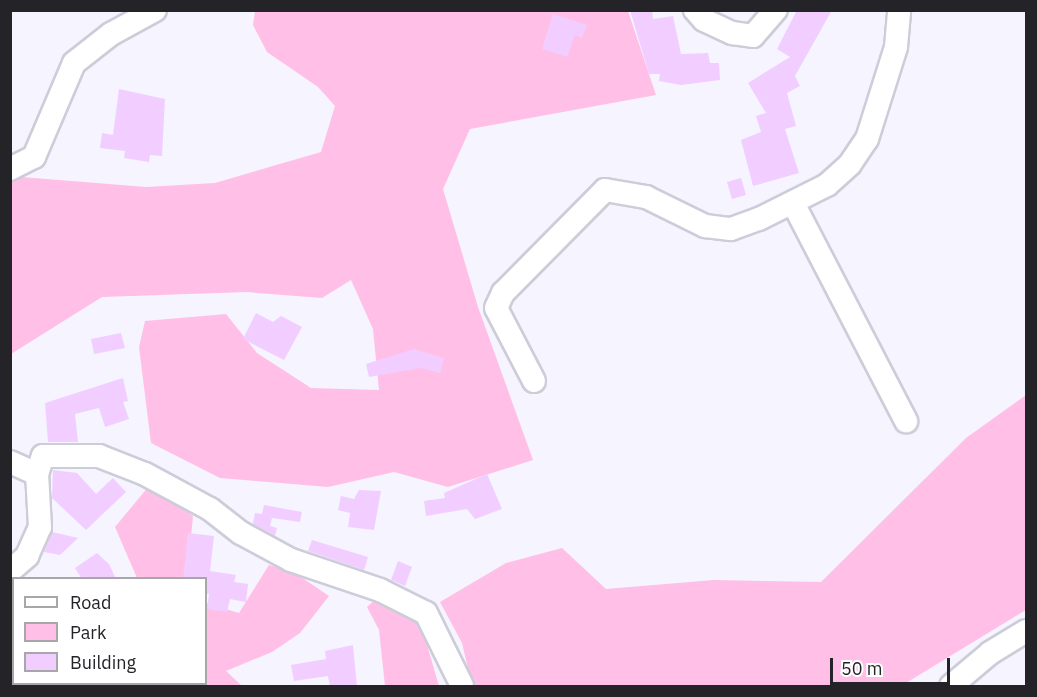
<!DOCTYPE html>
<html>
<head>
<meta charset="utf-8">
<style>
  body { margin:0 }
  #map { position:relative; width:1037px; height:697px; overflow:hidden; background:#f5f4ff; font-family:"IBM Plex Sans",sans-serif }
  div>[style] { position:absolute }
  .green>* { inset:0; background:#ffbfe7 }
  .building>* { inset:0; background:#f1ceff }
  .roads { filter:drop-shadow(2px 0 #cdccd9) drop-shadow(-2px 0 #cdccd9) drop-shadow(0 2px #cdccd9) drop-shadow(0 -2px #cdccd9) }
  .minor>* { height:22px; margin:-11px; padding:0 11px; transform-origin:11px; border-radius:11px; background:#fff }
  span { translate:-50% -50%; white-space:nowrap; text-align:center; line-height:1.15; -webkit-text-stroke:5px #fff; paint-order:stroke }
  .frame { position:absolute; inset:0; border:12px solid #242328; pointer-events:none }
  .legend { position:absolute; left:12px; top:577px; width:195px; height:108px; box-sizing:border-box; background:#fff; border:2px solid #a7a7a9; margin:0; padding:8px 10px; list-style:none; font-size:18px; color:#242328 }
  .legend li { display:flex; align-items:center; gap:12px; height:30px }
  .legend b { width:30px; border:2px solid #a7a7a9 }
  .scale { position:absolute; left:830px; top:658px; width:120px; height:27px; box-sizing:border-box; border:3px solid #242328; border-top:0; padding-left:8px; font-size:18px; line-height:21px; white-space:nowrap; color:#242328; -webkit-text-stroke:4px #fff; paint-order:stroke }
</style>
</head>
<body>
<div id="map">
  <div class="green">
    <i style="clip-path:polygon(255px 11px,628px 11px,656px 95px,470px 129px,443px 189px,478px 307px,533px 460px,448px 487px,394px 472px,328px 487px,220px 478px,151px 443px,139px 347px,145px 321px,226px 314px,257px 353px,311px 388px,379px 390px,373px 329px,351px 280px,322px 298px,246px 292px,102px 297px,11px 354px,11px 182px,21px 177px,146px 187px,215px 183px,321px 152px,335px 106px,318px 87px,267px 52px,253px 25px)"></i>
    <i style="clip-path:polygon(1026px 395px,1026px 610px,901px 686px,472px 686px,462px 643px,440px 602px,506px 563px,562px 548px,606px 589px,714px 580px,821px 582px,966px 438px)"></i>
    <i style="clip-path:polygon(149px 486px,193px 516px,187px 578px,137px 578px,115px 527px)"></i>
    <i style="clip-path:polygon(269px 565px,295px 573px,329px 596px,300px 633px,272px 652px,226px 671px,242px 686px,157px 686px,206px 684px,206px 603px,239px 613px)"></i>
    <i style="clip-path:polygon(378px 597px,420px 621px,439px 686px,385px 686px,379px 630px,367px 607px)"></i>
  </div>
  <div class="building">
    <i style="clip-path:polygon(630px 10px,652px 10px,653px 19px,673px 16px,681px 54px,708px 53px,710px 63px,719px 63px,720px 80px,681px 85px,659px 81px,660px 74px,649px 74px)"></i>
    <i style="clip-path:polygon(797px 10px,832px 10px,795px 76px,800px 86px,787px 93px,796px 126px,785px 129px,799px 173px,753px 186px,741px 140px,761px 132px,756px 116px,766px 113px,748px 83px,790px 57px,777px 49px)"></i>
    <i style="clip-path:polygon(553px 14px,587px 25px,582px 38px,575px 35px,567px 57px,542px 49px)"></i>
    <i style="clip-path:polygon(119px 89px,165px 99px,162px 156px,150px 155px,149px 162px,124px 158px,125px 151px,100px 148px,102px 133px,113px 135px)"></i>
    <i style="clip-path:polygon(741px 178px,746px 195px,732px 199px,727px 182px)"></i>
    <i style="clip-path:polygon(256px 313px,273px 322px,281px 316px,302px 327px,284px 360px,243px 339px)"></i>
    <i style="clip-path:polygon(121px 333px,125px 348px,94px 354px,91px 339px)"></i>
    <i style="clip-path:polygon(414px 349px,444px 358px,440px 373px,421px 368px,369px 377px,366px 364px)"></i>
    <i style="clip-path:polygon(123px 378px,128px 401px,123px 402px,129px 419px,105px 427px,99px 408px,75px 414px,78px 442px,48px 442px,45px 403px)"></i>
    <i style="clip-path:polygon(53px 470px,77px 473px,96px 494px,113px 478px,126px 492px,86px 530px,52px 498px)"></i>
    <i style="clip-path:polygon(487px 474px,502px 509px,475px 519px,467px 509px,426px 516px,424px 501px,445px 498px,444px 493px)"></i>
    <i style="clip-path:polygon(359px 490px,381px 491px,374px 530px,348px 527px,350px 513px,338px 510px,341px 496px,354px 499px)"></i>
    <i style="clip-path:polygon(264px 505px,302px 512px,300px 522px,272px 518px,270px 526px,277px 528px,275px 536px,253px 524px,255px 513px,262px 514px)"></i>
    <i style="clip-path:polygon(52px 532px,78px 538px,60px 555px,44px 552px)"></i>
    <i style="clip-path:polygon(188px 533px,214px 536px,210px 571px,236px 575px,234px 582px,248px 584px,246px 602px,230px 599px,227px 612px,207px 609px,209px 594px,206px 594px,206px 579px,183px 579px)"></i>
    <i style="clip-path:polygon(312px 540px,368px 557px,364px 570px,308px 551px)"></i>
    <i style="clip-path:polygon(97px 553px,109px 564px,116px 579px,82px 579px,75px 568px)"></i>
    <i style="clip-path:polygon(398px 561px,412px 567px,405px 586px,391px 580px)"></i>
    <i style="clip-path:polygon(353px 645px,357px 687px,330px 687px,328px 676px,294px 681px,291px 665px,326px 659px,325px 651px)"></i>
  </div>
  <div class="roads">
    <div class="minor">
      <i style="left:695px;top:10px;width:13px;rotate:48deg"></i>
      <i style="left:704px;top:20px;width:31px;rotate:25deg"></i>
      <i style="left:732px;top:33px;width:21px;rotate:8deg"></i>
      <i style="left:753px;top:36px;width:35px;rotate:-49deg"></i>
      <i style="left:10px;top:169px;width:27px;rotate:-27deg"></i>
      <i style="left:34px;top:157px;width:102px;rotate:-66.9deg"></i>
      <i style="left:74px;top:63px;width:47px;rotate:-38.1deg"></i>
      <i style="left:111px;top:34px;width:50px;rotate:-28.6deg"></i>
      <i style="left:793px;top:203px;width:246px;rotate:62.6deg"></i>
      <i style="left:534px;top:381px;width:82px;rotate:-117.5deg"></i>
      <i style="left:496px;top:308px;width:17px;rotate:-65deg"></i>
      <i style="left:503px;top:293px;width:145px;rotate:-45.3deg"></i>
      <i style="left:605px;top:190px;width:42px;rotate:9.7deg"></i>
      <i style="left:646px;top:197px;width:66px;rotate:26.2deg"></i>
      <i style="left:705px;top:226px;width:26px;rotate:7deg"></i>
      <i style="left:731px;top:229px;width:30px;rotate:-20deg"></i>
      <i style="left:759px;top:219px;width:76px;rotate:-26.6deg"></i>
      <i style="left:827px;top:185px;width:31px;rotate:-42deg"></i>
      <i style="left:850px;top:164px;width:30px;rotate:-56deg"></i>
      <i style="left:867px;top:139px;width:96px;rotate:-72.5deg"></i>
      <i style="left:896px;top:47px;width:37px;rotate:-85deg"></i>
      <i style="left:10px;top:462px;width:30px;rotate:24deg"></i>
      <i style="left:10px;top:571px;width:23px;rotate:-41deg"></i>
      <i style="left:27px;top:556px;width:32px;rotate:-66deg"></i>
      <i style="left:40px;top:527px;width:53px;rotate:-93.2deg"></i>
      <i style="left:37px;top:474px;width:19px;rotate:-72deg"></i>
      <i style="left:43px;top:456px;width:56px"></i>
      <i style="left:99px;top:456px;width:49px;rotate:21.4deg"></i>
      <i style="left:145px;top:474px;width:74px;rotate:28.3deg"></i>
      <i style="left:210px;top:509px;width:39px;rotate:38deg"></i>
      <i style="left:241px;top:533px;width:57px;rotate:28.4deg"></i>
      <i style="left:291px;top:560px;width:94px;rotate:18.6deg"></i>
      <i style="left:380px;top:590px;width:51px;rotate:26.6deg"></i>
      <i style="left:426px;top:613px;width:81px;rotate:63.7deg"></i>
      <i style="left:951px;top:686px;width:51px;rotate:-40.2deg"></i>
      <i style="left:990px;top:653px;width:42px;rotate:-31.4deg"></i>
    </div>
  </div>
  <div class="frame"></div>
  <ul class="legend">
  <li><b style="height:8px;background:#fff"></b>Road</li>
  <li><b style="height:16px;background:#ffbfe7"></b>Park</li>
  <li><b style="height:16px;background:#f1ceff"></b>Building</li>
  </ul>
  <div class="scale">50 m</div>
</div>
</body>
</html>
